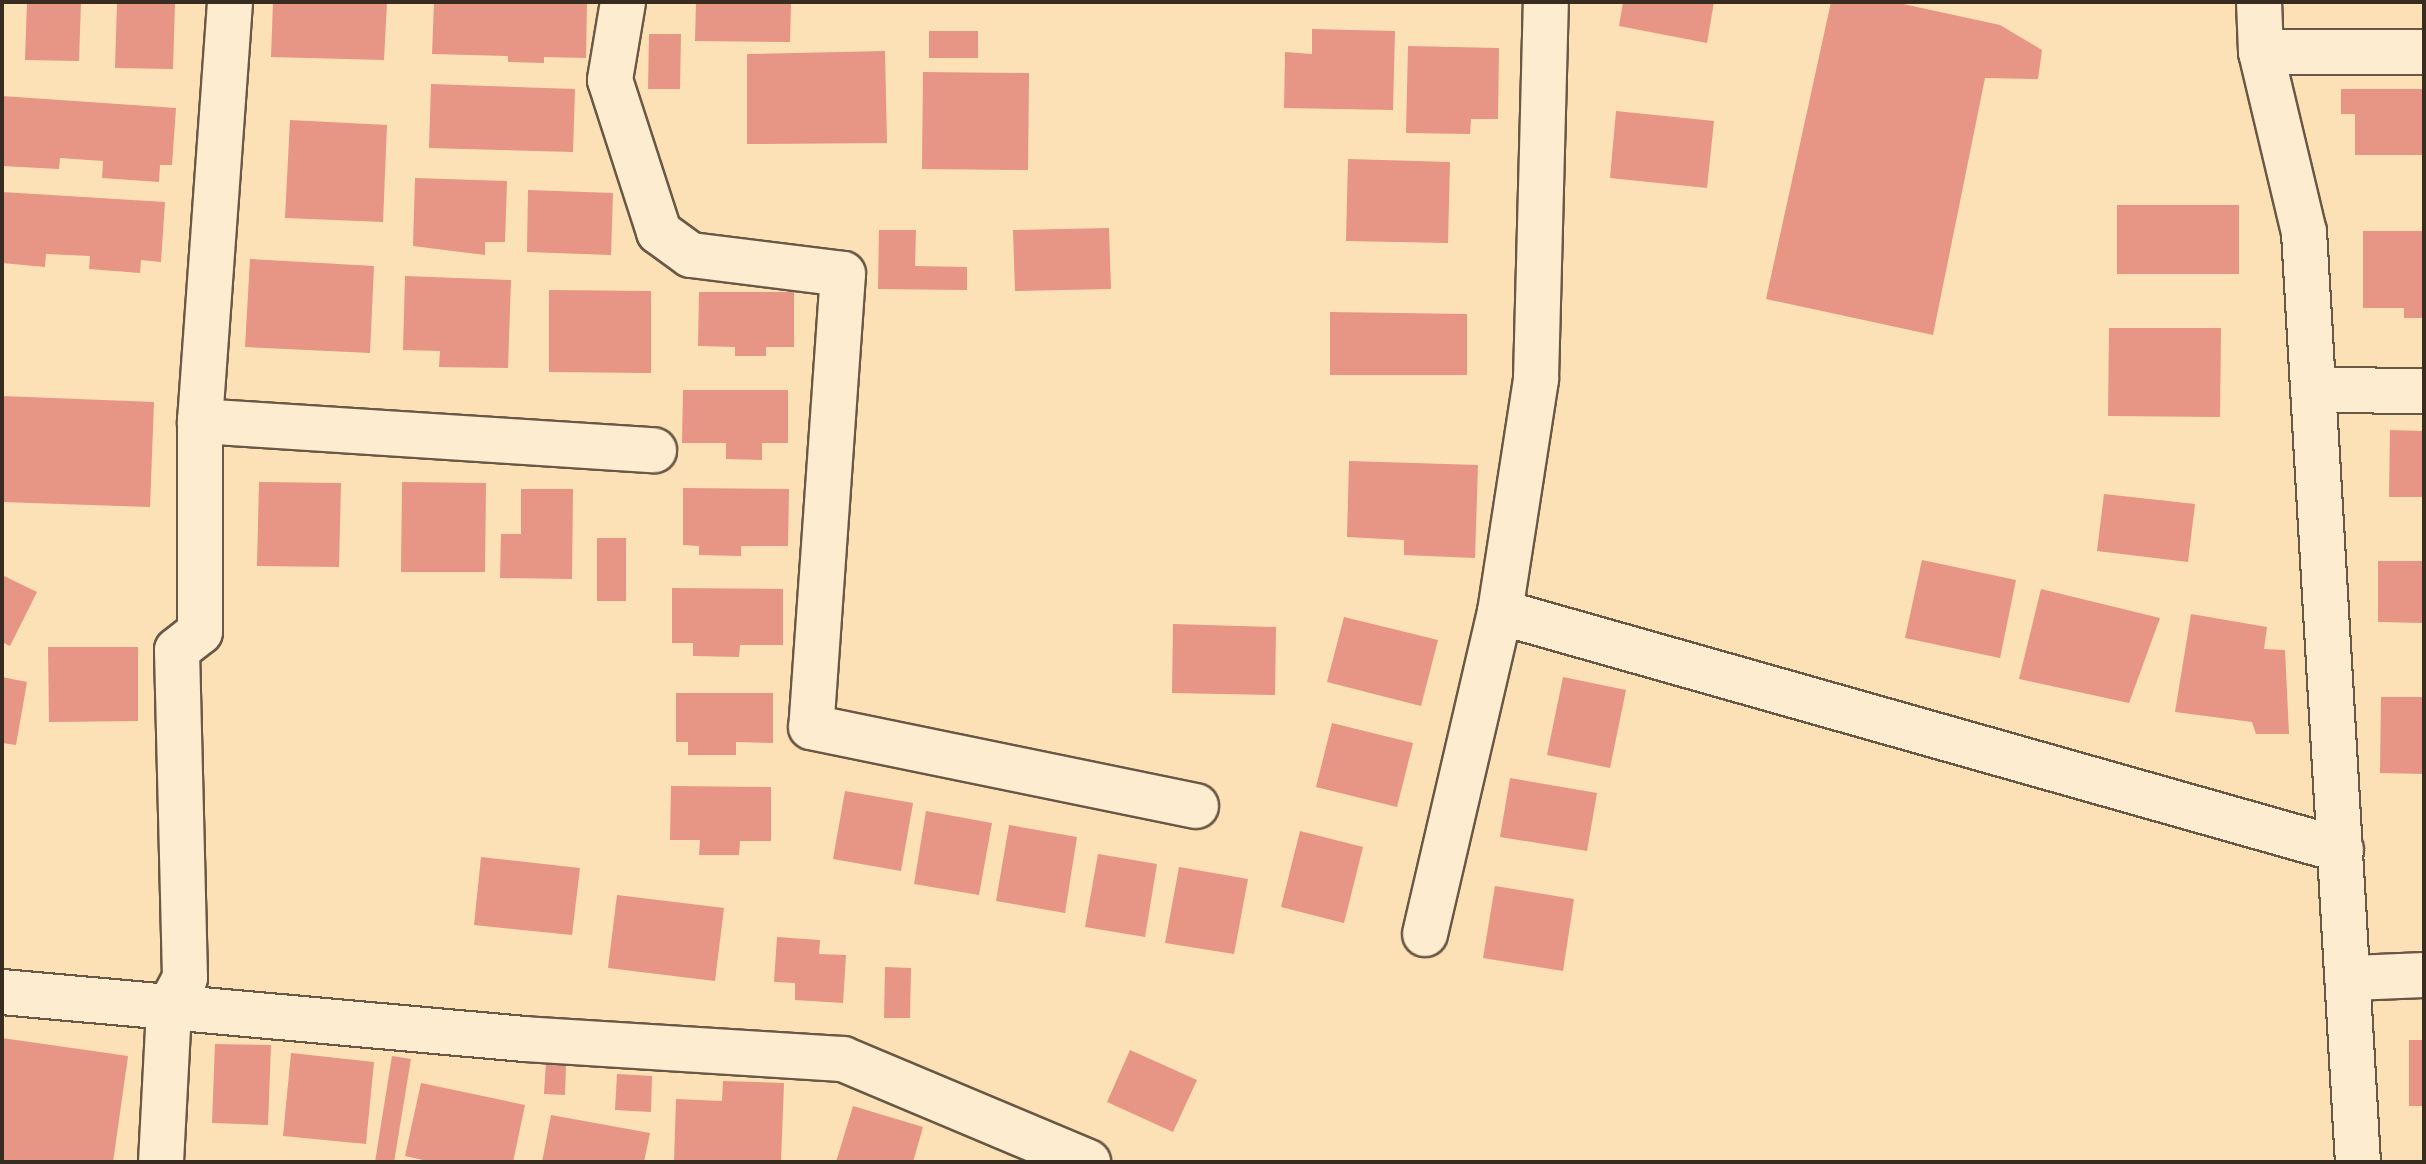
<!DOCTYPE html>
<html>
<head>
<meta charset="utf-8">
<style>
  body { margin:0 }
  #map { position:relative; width:2426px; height:1164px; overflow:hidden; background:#fde1b6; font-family:"IM FELL French Canon",serif }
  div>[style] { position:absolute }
  .building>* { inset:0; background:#e79584 }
  .roads { filter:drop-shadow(2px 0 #695845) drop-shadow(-2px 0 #695845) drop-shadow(0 2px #695845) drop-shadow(0 -2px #695845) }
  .minor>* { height:44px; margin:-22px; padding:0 22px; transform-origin:22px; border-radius:22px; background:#feecd0 }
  span { translate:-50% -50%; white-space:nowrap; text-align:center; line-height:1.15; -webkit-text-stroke:6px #feecd0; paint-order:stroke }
  .frame { position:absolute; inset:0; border:4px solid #382b1f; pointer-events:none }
</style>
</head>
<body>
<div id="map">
  <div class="building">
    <i style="clip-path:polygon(27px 2px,81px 2px,79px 61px,25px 60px)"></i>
    <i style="clip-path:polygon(117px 2px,175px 2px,173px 69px,115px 68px)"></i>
    <i style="clip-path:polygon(273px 2px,387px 2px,384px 60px,271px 57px)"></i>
    <i style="clip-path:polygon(434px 2px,587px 2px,586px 58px,544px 57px,544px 63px,508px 62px,508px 56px,432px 54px)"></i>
    <i style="clip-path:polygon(696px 2px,791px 2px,790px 42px,695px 41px)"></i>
    <i style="clip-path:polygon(1623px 2px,1714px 2px,1707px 43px,1619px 26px)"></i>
    <i style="clip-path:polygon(1831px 2px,1894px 2px,2000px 25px,2042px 50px,2038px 79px,1985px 78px,1933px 335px,1766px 299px)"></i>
    <i style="clip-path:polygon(1312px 29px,1395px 31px,1393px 110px,1284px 108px,1285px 52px,1312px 54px)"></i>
    <i style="clip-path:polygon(929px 31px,978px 31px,978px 58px,929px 58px)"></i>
    <i style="clip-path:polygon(649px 34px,681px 34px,680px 89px,648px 89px)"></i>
    <i style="clip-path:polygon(1408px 46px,1499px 48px,1498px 119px,1471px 119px,1470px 134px,1406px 133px)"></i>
    <i style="clip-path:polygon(885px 51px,887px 143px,747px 144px,747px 54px)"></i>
    <i style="clip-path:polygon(923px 72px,1029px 73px,1028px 170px,922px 169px)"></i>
    <i style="clip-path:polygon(431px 84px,575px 89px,573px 152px,429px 148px)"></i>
    <i style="clip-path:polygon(2341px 89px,2424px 89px,2424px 155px,2355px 155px,2355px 114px,2341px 114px)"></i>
    <i style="clip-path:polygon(2px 96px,176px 108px,172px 165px,160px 165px,159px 182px,102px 178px,103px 161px,60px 158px,59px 169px,2px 166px)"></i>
    <i style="clip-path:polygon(1616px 111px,1714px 121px,1707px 188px,1610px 178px)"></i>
    <i style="clip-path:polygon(290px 120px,387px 125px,383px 222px,285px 218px)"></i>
    <i style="clip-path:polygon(1348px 159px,1450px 162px,1448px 243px,1346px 241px)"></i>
    <i style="clip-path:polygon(415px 178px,507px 181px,505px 242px,485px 242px,485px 255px,413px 246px)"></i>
    <i style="clip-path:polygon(528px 190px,613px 193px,611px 255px,527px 252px)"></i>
    <i style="clip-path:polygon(2px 192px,165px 202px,161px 262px,141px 260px,140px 273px,89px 269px,90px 256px,46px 254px,45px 267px,2px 263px)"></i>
    <i style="clip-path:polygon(2117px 205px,2239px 205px,2239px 274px,2117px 274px)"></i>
    <i style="clip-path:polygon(1109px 228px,1111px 289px,1015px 291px,1013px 230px)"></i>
    <i style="clip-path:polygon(879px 230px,916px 230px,915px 266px,967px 267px,967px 290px,878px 289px)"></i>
    <i style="clip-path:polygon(2363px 231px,2424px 231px,2424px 318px,2404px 318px,2404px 308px,2363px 308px)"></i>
    <i style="clip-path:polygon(250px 259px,374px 266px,370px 353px,245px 347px)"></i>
    <i style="clip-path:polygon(405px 276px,511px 280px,508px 368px,439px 367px,440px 351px,403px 350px)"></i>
    <i style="clip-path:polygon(549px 290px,651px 291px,651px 373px,549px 372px)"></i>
    <i style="clip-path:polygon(699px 292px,794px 292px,794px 347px,766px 347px,766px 356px,735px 356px,735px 347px,698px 346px)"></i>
    <i style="clip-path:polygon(1330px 312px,1467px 314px,1467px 375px,1330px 375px)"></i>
    <i style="clip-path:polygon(2109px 328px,2221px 328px,2220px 417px,2108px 416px)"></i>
    <i style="clip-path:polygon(683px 390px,788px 390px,788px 443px,762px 443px,762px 460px,726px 459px,726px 443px,682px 443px)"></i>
    <i style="clip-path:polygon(2px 396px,154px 402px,150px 507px,2px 502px)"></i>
    <i style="clip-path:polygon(2390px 430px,2424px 431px,2424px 497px,2389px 497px)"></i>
    <i style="clip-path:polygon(1349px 461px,1478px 465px,1475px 558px,1404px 555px,1404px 540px,1347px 537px)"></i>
    <i style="clip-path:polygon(259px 482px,341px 483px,339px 567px,257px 566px)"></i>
    <i style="clip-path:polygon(402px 482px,486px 483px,485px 572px,401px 572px)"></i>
    <i style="clip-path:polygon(683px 488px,789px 489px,788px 546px,741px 546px,741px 556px,699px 555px,699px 546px,683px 545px)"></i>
    <i style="clip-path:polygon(521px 489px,573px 489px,572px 579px,500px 578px,501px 534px,521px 534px)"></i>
    <i style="clip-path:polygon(2104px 494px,2195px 504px,2188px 562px,2097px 551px)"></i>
    <i style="clip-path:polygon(597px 538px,626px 538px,626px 601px,597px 601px)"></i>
    <i style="clip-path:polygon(1922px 560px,2016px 580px,2000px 658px,1905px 638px)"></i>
    <i style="clip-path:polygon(2378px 561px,2424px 561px,2424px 623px,2378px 622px)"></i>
    <i style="clip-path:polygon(2px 575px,37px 592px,10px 646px,2px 642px)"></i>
    <i style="clip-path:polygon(672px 588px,783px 589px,783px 645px,740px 645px,739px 657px,693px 656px,693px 643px,672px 643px)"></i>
    <i style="clip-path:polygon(2041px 589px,2160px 618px,2129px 703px,2019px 679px)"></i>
    <i style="clip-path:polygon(2191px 614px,2267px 627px,2264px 649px,2285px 650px,2289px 734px,2256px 734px,2252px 722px,2175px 712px)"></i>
    <i style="clip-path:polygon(1344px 617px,1438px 640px,1421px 706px,1327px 682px)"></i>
    <i style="clip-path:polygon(1173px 624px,1276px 627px,1275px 695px,1172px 693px)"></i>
    <i style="clip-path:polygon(48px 647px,138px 647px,138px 721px,49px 722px)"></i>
    <i style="clip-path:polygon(2px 677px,27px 682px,16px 745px,2px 743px)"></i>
    <i style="clip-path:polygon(1563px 677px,1626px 690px,1610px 768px,1547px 755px)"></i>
    <i style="clip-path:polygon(676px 693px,773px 693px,773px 743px,736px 742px,736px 755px,688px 755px,688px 742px,676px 742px)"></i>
    <i style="clip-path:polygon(2381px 697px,2424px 697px,2424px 774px,2380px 773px)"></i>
    <i style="clip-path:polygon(1332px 723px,1413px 743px,1397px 807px,1316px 787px)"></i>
    <i style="clip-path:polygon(1510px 778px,1597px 793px,1587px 851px,1500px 837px)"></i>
    <i style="clip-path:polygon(671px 786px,771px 787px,771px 841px,740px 841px,739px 855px,699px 855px,700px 840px,670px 840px)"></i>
    <i style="clip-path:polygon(845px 791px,913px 803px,901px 871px,833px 859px)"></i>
    <i style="clip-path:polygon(926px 811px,992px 823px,979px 895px,914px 884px)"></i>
    <i style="clip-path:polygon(1009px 825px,1077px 837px,1065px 913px,996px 901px)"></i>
    <i style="clip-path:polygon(1300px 831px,1363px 847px,1344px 923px,1281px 907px)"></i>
    <i style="clip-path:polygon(1098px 854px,1157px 864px,1145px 937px,1085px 927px)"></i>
    <i style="clip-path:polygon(481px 857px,580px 868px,572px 935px,474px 925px)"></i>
    <i style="clip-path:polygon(1179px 867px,1248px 879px,1234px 954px,1165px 943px)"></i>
    <i style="clip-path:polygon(1495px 886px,1574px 899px,1563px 971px,1483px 958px)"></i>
    <i style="clip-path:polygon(617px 895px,724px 908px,715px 981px,608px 968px)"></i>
    <i style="clip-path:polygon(777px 937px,820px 940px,819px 954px,846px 955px,843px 1003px,795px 1000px,795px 983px,774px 982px)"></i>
    <i style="clip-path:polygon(885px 967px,911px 968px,910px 1018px,884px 1018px)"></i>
    <i style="clip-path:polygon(2px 1038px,128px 1056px,113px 1162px,2px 1162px)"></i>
    <i style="clip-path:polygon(2409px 1040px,2424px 1040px,2424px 1106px,2409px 1106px)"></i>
    <i style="clip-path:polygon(215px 1044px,271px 1045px,268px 1125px,212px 1123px)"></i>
    <i style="clip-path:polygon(1130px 1050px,1197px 1080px,1173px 1132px,1107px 1102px)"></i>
    <i style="clip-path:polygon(291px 1053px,374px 1062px,366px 1144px,283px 1136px)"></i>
    <i style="clip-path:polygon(392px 1056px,411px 1059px,394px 1162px,375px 1162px)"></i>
    <i style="clip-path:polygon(546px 1062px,566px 1063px,565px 1095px,544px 1094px)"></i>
    <i style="clip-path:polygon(617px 1074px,652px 1076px,651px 1112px,615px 1110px)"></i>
    <i style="clip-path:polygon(723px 1081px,784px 1083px,781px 1162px,674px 1162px,676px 1099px,722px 1101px)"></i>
    <i style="clip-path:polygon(421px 1083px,525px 1105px,513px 1162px,432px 1162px,405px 1156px)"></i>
    <i style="clip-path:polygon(853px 1106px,923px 1127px,913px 1162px,836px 1162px)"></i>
    <i style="clip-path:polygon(551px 1115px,650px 1133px,644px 1162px,542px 1162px)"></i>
  </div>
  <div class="roads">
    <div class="minor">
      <i style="left:623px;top:2px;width:79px;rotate:99.5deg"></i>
      <i style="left:610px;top:80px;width:160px;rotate:72.1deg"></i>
      <i style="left:659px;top:232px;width:39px;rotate:36deg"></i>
      <i style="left:691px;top:255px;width:153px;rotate:7.1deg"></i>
      <i style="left:843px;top:274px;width:454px;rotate:94deg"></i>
      <i style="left:811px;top:727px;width:393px;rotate:11.6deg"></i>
      <i style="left:2259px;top:2px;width:50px;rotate:87.7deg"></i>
      <i style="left:2261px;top:52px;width:185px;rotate:76.6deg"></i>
      <i style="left:2304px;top:232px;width:932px;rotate:86.68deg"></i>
      <i style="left:2261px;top:52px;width:163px"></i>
      <i style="left:2316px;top:390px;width:108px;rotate:0.5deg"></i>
      <i style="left:200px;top:421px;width:455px;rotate:3.7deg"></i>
      <i style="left:1500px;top:612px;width:874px;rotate:15.8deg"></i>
      <i style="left:1425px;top:934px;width:331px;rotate:-76.9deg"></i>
      <i style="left:1500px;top:612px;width:236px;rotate:-81.2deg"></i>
      <i style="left:1536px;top:379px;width:377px;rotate:-88.5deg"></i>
      <i style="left:2351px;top:978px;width:73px;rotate:-2.4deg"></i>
      <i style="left:2px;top:992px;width:524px;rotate:5.14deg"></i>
      <i style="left:524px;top:1039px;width:320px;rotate:3.6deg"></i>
      <i style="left:843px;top:1059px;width:266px;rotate:22.8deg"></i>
      <i style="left:161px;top:1162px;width:154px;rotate:-87deg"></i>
      <i style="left:169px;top:1008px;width:34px;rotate:-62deg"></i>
      <i style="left:185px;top:978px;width:328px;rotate:-91.4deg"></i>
      <i style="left:177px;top:650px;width:29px;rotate:-38deg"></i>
      <i style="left:200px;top:632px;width:211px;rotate:-90deg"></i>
      <i style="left:200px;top:421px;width:420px;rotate:-85.9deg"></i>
    </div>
  </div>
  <div class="frame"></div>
</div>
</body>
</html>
